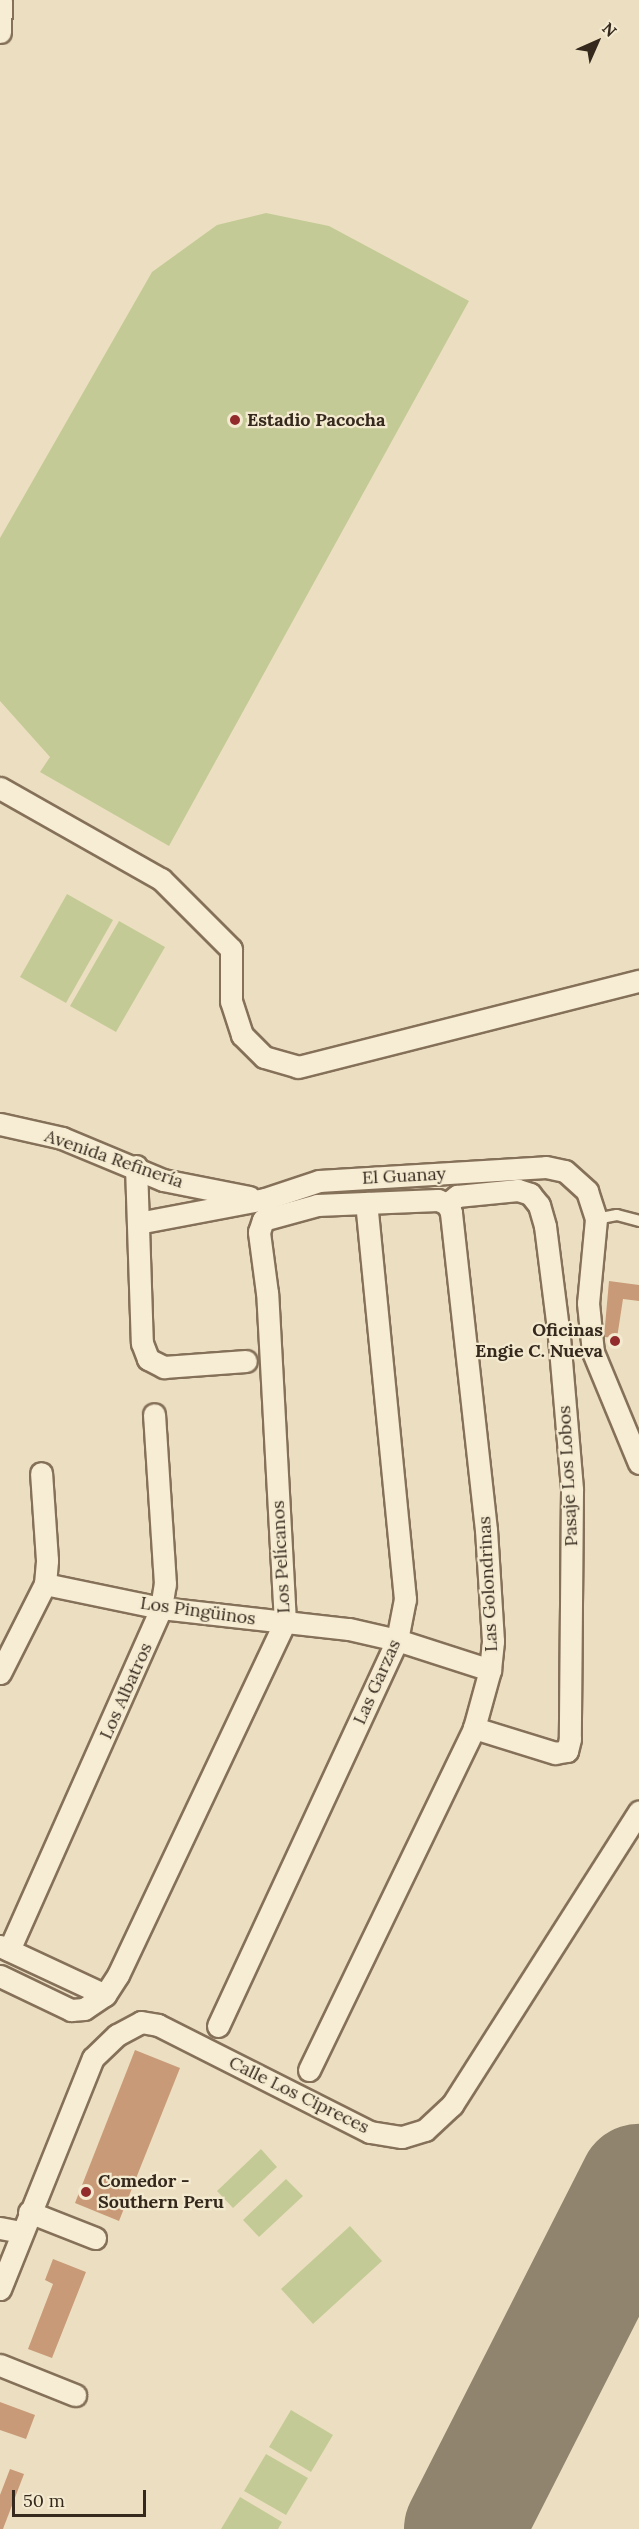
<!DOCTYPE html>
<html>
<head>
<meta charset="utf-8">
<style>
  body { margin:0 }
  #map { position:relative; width:639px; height:2529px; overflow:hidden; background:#ecdfc1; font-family:Lora,serif }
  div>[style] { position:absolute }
  .green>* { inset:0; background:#c4ca96 }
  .runway>* { height:120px; margin:-60px; padding:0 60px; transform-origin:60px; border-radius:60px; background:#90846f }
  .building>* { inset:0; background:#c99a78 }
  .roads { filter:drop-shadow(2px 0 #857059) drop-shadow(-2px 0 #857059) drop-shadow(0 2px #857059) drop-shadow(0 -2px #857059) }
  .service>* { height:10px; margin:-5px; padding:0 5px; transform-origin:5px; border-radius:5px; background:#f7edd4 }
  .minor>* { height:21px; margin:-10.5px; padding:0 10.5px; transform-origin:10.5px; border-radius:10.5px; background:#f7edd4 }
  .dots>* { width:16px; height:16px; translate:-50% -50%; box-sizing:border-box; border:3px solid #f4ead0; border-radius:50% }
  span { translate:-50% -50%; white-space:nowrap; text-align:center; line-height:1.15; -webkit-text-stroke:4.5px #f4ead0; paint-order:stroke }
  .poi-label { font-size:18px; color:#35291d; font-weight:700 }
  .left { translate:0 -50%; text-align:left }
  .right { translate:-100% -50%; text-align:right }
  .street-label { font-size:18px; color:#35291d }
  .north { position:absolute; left:567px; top:12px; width:60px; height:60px; -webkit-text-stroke:4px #f4ead0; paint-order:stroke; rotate:45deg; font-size:16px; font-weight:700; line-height:24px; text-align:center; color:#35291d }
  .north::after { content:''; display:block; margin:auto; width:21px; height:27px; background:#35291d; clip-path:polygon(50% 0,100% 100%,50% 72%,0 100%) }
  .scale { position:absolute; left:12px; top:2490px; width:134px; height:27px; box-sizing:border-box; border:3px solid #35291d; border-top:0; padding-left:8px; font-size:18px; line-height:21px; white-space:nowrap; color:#35291d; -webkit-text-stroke:4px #f4ead0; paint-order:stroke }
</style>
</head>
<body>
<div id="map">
  <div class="green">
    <i style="clip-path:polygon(266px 213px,329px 226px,469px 301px,169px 846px,40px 772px,50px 757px,0 701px,0 538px,152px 272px,217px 225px)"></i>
    <i style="clip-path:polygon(67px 894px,113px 920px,66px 1003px,20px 977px)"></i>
    <i style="clip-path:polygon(119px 921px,165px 947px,116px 1032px,70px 1006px)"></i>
    <i style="clip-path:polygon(261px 2149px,277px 2167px,233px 2208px,217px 2191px)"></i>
    <i style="clip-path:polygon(286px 2179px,303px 2196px,259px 2237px,243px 2220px)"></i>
    <i style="clip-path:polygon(350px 2226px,382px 2261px,313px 2324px,281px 2289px)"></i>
    <i style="clip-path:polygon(291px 2410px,333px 2435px,311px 2472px,269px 2447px)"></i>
    <i style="clip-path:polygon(266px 2454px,308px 2478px,286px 2515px,244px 2491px)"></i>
    <i style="clip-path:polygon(240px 2497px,282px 2522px,278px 2529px,221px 2529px)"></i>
  </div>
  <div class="runway">
    <i style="left:464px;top:2529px;width:387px;rotate:-63.1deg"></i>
  </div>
  <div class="building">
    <i style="clip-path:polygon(609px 1281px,639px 1285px,639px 1301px,623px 1299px,617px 1338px,604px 1337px)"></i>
    <i style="clip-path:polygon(135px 2050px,180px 2068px,119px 2221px,75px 2203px)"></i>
    <i style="clip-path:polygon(53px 2259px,86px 2272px,52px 2358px,28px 2349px,53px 2284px,45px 2280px)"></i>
    <i style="clip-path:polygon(0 2402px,35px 2415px,26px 2439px,0 2430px)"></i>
    <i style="clip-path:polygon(10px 2469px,24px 2474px,3px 2529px,0 2529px,0 2495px)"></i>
  </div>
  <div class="roads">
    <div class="service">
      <i style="left:596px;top:1219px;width:21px;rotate:-11deg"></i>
      <i style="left:617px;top:1215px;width:23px;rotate:15deg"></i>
    </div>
    <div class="minor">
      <i style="left:0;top:32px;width:32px;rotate:-88deg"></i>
      <i style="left:0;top:788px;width:185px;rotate:29.5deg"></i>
      <i style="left:161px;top:879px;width:99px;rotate:45deg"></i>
      <i style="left:231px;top:949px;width:52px;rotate:90deg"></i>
      <i style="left:231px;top:1001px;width:36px;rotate:72deg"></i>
      <i style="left:242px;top:1035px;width:31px;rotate:45deg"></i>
      <i style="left:264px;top:1057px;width:35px;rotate:16deg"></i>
      <i style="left:298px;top:1067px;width:352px;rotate:-14.2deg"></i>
      <i style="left:0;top:1124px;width:64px;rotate:12.7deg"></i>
      <i style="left:62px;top:1138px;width:109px;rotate:22.6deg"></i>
      <i style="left:163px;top:1180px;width:88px;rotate:11.2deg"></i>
      <i style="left:136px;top:1166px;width:177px;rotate:88.1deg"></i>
      <i style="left:142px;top:1343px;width:17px;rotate:69deg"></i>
      <i style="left:148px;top:1359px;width:18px;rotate:27deg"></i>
      <i style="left:164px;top:1367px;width:82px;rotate:-4.2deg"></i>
      <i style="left:447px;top:1204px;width:13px;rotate:-39deg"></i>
      <i style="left:457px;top:1196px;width:61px;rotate:-5.6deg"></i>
      <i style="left:518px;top:1190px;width:13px;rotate:18deg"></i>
      <i style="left:530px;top:1194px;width:14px;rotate:51deg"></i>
      <i style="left:539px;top:1205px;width:22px;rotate:74deg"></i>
      <i style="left:545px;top:1226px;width:112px;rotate:82.8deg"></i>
      <i style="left:559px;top:1337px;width:154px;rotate:85.1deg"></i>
      <i style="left:572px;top:1490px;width:249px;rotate:90.5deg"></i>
      <i style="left:570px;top:1739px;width:12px;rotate:104deg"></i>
      <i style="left:567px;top:1751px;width:12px;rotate:171deg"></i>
      <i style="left:555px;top:1753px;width:85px;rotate:-162.8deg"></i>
      <i style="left:138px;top:1223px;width:129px;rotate:-10.7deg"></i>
      <i style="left:265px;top:1199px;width:57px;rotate:-18.4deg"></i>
      <i style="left:319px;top:1181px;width:227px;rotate:-3.5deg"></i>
      <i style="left:546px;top:1167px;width:19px;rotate:12deg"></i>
      <i style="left:565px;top:1171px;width:30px;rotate:42deg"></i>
      <i style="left:587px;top:1191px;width:29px;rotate:72deg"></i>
      <i style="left:596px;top:1219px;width:84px;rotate:95.4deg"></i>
      <i style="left:588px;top:1303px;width:49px;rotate:84.2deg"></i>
      <i style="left:593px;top:1352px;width:120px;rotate:67.5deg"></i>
      <i style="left:45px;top:1584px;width:118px;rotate:11.7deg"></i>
      <i style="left:161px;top:1608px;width:189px;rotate:6.4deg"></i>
      <i style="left:349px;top:1629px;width:49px;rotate:12.9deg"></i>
      <i style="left:397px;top:1640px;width:98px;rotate:17.9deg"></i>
      <i style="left:0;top:1673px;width:100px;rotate:-63.2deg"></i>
      <i style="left:45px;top:1584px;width:24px;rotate:-85deg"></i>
      <i style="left:47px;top:1560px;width:87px;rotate:-93.9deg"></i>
      <i style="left:0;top:1946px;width:116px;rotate:25deg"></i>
      <i style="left:9px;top:1950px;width:374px;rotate:-66deg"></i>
      <i style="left:161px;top:1608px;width:24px;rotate:-81deg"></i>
      <i style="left:165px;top:1584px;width:170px;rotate:-93.7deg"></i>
      <i style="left:0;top:1976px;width:79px;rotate:25.6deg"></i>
      <i style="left:71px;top:2010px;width:13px;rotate:-4deg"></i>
      <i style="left:84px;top:2009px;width:25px;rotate:-34deg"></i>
      <i style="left:105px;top:1995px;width:24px;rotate:-57deg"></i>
      <i style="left:118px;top:1975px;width:391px;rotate:-64.7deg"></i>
      <i style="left:285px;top:1622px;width:329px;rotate:-93.1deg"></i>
      <i style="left:267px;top:1293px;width:62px;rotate:-97.5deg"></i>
      <i style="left:259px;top:1232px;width:13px;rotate:-72deg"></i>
      <i style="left:263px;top:1220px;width:56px;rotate:-15.5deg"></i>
      <i style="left:317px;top:1205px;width:121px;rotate:-2.4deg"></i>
      <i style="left:438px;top:1200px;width:10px;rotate:24deg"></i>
      <i style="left:218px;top:2026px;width:425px;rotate:-65.1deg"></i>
      <i style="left:397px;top:1640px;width:42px;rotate:-79deg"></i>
      <i style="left:405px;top:1599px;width:398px;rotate:-95.6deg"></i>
      <i style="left:309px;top:2070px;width:380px;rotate:-64.2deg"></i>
      <i style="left:474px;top:1728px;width:60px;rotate:-74.6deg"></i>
      <i style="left:490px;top:1670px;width:29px;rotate:-84deg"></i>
      <i style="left:493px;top:1641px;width:111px;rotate:-93.6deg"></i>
      <i style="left:486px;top:1530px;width:320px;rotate:-96.3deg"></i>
      <i style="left:451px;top:1212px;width:9px;rotate:-117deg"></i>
      <i style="left:29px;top:2212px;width:71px;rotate:21.5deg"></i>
      <i style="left:0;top:2228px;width:21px;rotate:11deg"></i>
      <i style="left:0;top:2289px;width:249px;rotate:-68.1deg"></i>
      <i style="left:93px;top:2058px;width:33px;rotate:-44deg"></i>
      <i style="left:117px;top:2035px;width:27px;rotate:-28deg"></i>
      <i style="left:141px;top:2022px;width:17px;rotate:10deg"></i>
      <i style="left:158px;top:2025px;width:237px;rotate:26.8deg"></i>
      <i style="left:370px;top:2132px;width:32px;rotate:9deg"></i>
      <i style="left:402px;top:2137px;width:24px;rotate:-17deg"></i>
      <i style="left:425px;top:2130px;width:37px;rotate:-43deg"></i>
      <i style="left:452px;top:2105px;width:348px;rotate:-57.5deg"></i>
      <i style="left:0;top:2365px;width:81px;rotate:21.8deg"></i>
    </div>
  </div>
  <div class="dots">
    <i style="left:235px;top:420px;background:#922b2c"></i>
    <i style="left:615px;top:1341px;background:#922b2c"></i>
    <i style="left:86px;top:2192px;background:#922b2c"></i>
  </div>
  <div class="poi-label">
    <span class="left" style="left:247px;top:420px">Estadio Pacocha</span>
    <span class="right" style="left:603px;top:1341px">Oficinas<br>Engie C. Nueva</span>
    <span class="left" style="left:98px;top:2192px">Comedor -<br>Southern Peru</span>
  </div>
  <div class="street-label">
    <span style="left:114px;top:1159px;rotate:19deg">Avenida Refinería</span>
    <span style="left:404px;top:1176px;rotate:-3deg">El Guanay</span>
    <span style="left:568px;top:1476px;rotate:-93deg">Pasaje Los Lobos</span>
    <span style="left:281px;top:1557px;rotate:-93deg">Los Pelícanos</span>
    <span style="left:488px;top:1584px;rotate:-93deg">Las Golondrinas</span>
    <span style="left:198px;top:1611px;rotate:8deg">Los Pingüinos</span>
    <span style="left:377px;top:1682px;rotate:-66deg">Las Garzas</span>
    <span style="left:126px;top:1691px;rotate:-66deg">Los Albatros</span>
    <span style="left:299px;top:2095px;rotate:26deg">Calle Los Cipreces</span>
  </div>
  <div class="north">N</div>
  <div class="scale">50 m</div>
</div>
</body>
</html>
